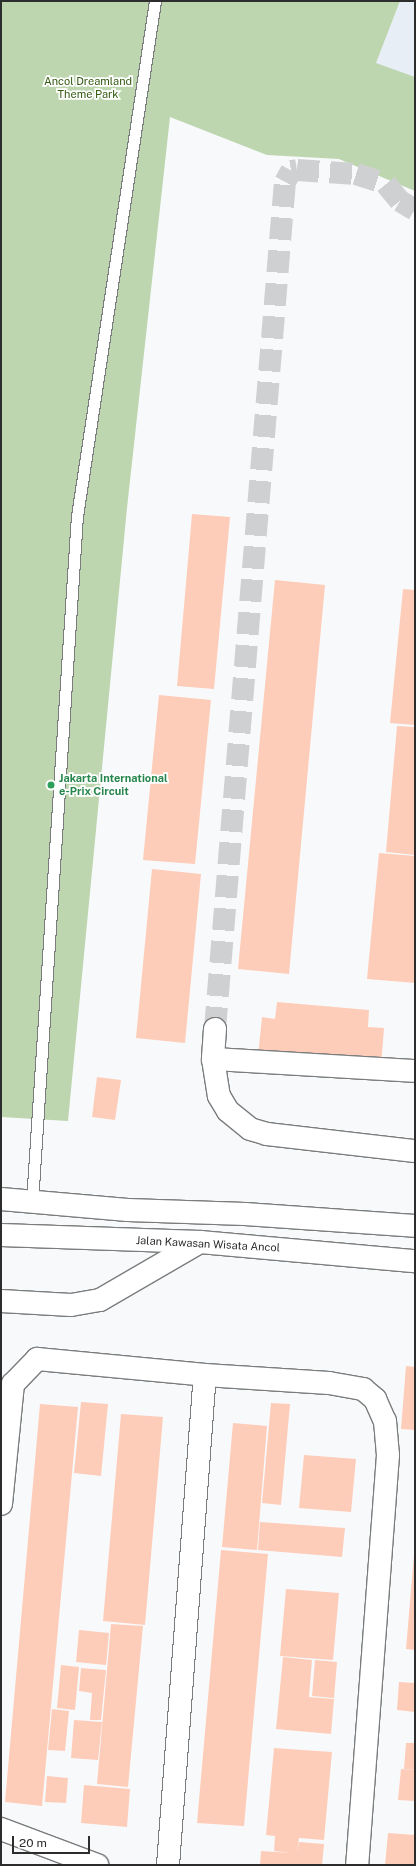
<!DOCTYPE html>
<html>
<head>
<meta charset="utf-8">
<style>
  body { margin:0 }
  #map { position:relative; width:416px; height:1866px; overflow:hidden; background:#f8f9fb; font-family:"Public Sans",sans-serif }
  div>[style] { position:absolute }
  .built>* { inset:0; background:#e7eef5 }
  .green>* { inset:0; background:#bed6b0 }
  .building>* { inset:0; background:#fecdb9 }
  .minor-tunnel>* { height:22px; margin-top:-11px; transform-origin:0; background:repeating-linear-gradient(90deg,#cfd0d2 0 22px,transparent 0 33px) }
  .roads { filter:drop-shadow(1px 0 #7a7c7d) drop-shadow(-1px 0 #7a7c7d) drop-shadow(0 1px #7a7c7d) drop-shadow(0 -1px #7a7c7d) }
  .service>* { height:11px; margin:-5.5px; padding:0 5.5px; transform-origin:5.5px; border-radius:5.5px; background:#fff }
  .minor>* { height:22px; margin:-11px; padding:0 11px; transform-origin:11px; border-radius:11px; background:#fff }
  .tertiary>* { height:22px; margin:-11px; padding:0 11px; transform-origin:11px; border-radius:11px; background:#fff }
  .dots>* { width:11px; height:11px; translate:-50% -50%; box-sizing:border-box; border:2px solid #fff; border-radius:50% }
  span { translate:-50% -50%; white-space:nowrap; text-align:center; line-height:1.15; -webkit-text-stroke:3.5px #fff; paint-order:stroke }
  .park-label { font-size:11px; color:#325910 }
  .leisure-label { font-size:11px; color:#27864d; font-weight:700 }
  .left { translate:0 -50%; text-align:left }
  .street-label { font-size:11px; color:#2d2d2e }
  .frame { position:absolute; inset:0; border:2px solid #2d2d2e; pointer-events:none }
  .scale { position:absolute; left:12px; top:1836px; width:78px; height:18px; box-sizing:border-box; border:2px solid #2d2d2e; border-top:0; padding-left:5px; font-size:12px; line-height:14px; white-space:nowrap; color:#2d2d2e; -webkit-text-stroke:3px #fff; paint-order:stroke }
</style>
</head>
<body>
<div id="map">
  <div class="built">
    <i style="clip-path:polygon(400px 1px,415px 1px,415px 191px,339px 159px)"></i>
  </div>
  <div class="green">
    <i style="clip-path:polygon(1px 1px,400px 1px,376px 63px,415px 77px,415px 191px,339px 159px,267px 155px,170px 117px,127px 508px,68px 1121px,1px 1117px)"></i>
  </div>
  <div class="building">
    <i style="clip-path:polygon(192px 514px,230px 517px,214px 689px,177px 686px)"></i>
    <i style="clip-path:polygon(275px 580px,325px 585px,289px 974px,238px 969px)"></i>
    <i style="clip-path:polygon(403px 589px,415px 590px,415px 725px,390px 723px)"></i>
    <i style="clip-path:polygon(159px 695px,211px 700px,195px 864px,143px 860px)"></i>
    <i style="clip-path:polygon(397px 726px,415px 727px,415px 855px,386px 852px)"></i>
    <i style="clip-path:polygon(379px 853px,415px 856px,415px 983px,367px 979px)"></i>
    <i style="clip-path:polygon(152px 869px,201px 874px,185px 1043px,136px 1038px)"></i>
    <i style="clip-path:polygon(277px 1002px,369px 1010px,368px 1027px,384px 1028px,381px 1067px,258px 1056px,262px 1017px,275px 1019px)"></i>
    <i style="clip-path:polygon(97px 1077px,121px 1080px,115px 1120px,92px 1117px)"></i>
    <i style="clip-path:polygon(406px 1366px,415px 1367px,415px 1430px,401px 1429px)"></i>
    <i style="clip-path:polygon(81px 1402px,108px 1404px,101px 1476px,74px 1473px)"></i>
    <i style="clip-path:polygon(271px 1403px,290px 1404px,281px 1505px,262px 1503px)"></i>
    <i style="clip-path:polygon(40px 1404px,78px 1407px,42px 1806px,5px 1802px)"></i>
    <i style="clip-path:polygon(121px 1414px,163px 1417px,145px 1625px,103px 1621px)"></i>
    <i style="clip-path:polygon(233px 1423px,267px 1426px,257px 1550px,222px 1547px)"></i>
    <i style="clip-path:polygon(304px 1455px,356px 1459px,351px 1512px,299px 1508px)"></i>
    <i style="clip-path:polygon(260px 1522px,345px 1528px,342px 1557px,258px 1550px)"></i>
    <i style="clip-path:polygon(221px 1550px,268px 1554px,244px 1826px,197px 1823px)"></i>
    <i style="clip-path:polygon(414px 1555px,415px 1555px,415px 1650px,406px 1649px)"></i>
    <i style="clip-path:polygon(286px 1589px,339px 1593px,333px 1660px,280px 1656px)"></i>
    <i style="clip-path:polygon(111px 1624px,143px 1626px,128px 1787px,97px 1784px)"></i>
    <i style="clip-path:polygon(79px 1630px,109px 1633px,106px 1665px,76px 1662px)"></i>
    <i style="clip-path:polygon(283px 1657px,312px 1660px,309px 1697px,334px 1699px,331px 1734px,276px 1729px)"></i>
    <i style="clip-path:polygon(315px 1660px,337px 1662px,334px 1698px,312px 1696px)"></i>
    <i style="clip-path:polygon(61px 1665px,79px 1667px,75px 1710px,57px 1708px)"></i>
    <i style="clip-path:polygon(81px 1668px,106px 1670px,101px 1720px,90px 1720px,92px 1693px,79px 1691px)"></i>
    <i style="clip-path:polygon(399px 1682px,415px 1683px,415px 1712px,397px 1710px)"></i>
    <i style="clip-path:polygon(52px 1709px,69px 1711px,65px 1751px,48px 1750px)"></i>
    <i style="clip-path:polygon(74px 1720px,102px 1722px,98px 1760px,71px 1758px)"></i>
    <i style="clip-path:polygon(406px 1743px,415px 1743px,415px 1770px,404px 1769px)"></i>
    <i style="clip-path:polygon(274px 1748px,332px 1752px,324px 1840px,299px 1838px,297px 1853px,299px 1842px,324px 1844px,322px 1865px,260px 1865px,261px 1851px,291px 1853px,274px 1851px,275px 1836px,266px 1835px)"></i>
    <i style="clip-path:polygon(401px 1769px,415px 1770px,415px 1801px,398px 1800px)"></i>
    <i style="clip-path:polygon(47px 1776px,68px 1778px,66px 1803px,45px 1802px)"></i>
    <i style="clip-path:polygon(84px 1785px,130px 1789px,127px 1827px,81px 1823px)"></i>
    <i style="clip-path:polygon(388px 1833px,415px 1835px,415px 1865px,385px 1865px)"></i>
  </div>
  <div class="minor-tunnel">
    <i style="left:215px;top:1029px;width:850px;rotate:-85.28deg"></i>
    <i style="left:285px;top:182px;width:13px;rotate:-61deg"></i>
    <i style="left:291px;top:171px;width:6px;rotate:-9deg"></i>
    <i style="left:297px;top:170px;width:59px;rotate:3.9deg"></i>
    <i style="left:356px;top:174px;width:32px;rotate:18deg"></i>
    <i style="left:386px;top:184px;width:22px;rotate:51deg"></i>
    <i style="left:400px;top:201px;width:17px;rotate:31deg"></i>
  </div>
  <div class="roads">
    <div class="service">
      <i style="left:32px;top:1202px;width:687px;rotate:-86.25deg"></i>
      <i style="left:77px;top:516px;width:521px;rotate:-81.39deg"></i>
    </div>
    <div class="minor">
      <i style="left:215px;top:1029px;width:30px;rotate:94deg"></i>
      <i style="left:213px;top:1059px;width:37px;rotate:81deg"></i>
      <i style="left:219px;top:1096px;width:17px;rotate:59deg"></i>
      <i style="left:228px;top:1111px;width:28px;rotate:39deg"></i>
      <i style="left:250px;top:1129px;width:18px;rotate:16deg"></i>
      <i style="left:267px;top:1134px;width:149px;rotate:6.6deg"></i>
      <i style="left:213px;top:1059px;width:202px;rotate:3.4deg"></i>
      <i style="left:1px;top:1301px;width:70px;rotate:3.3deg"></i>
      <i style="left:71px;top:1305px;width:29px;rotate:-10deg"></i>
      <i style="left:100px;top:1300px;width:116px;rotate:-30.1deg"></i>
      <i style="left:1px;top:1504px;width:121px;rotate:-84.3deg"></i>
      <i style="left:13px;top:1384px;width:35px;rotate:-46deg"></i>
      <i style="left:37px;top:1359px;width:169px;rotate:5.4deg"></i>
      <i style="left:205px;top:1375px;width:124px;rotate:3.7deg"></i>
      <i style="left:329px;top:1383px;width:35px;rotate:10deg"></i>
      <i style="left:363px;top:1389px;width:16px;rotate:40deg"></i>
      <i style="left:375px;top:1399px;width:24px;rotate:66deg"></i>
      <i style="left:385px;top:1421px;width:34px;rotate:85deg"></i>
      <i style="left:388px;top:1455px;width:411px;rotate:94.3deg"></i>
      <i style="left:1px;top:1829px;width:103px;rotate:20.6deg"></i>
      <i style="left:168px;top:1865px;width:491px;rotate:-85.7deg"></i>
    </div>
    <div class="tertiary">
      <i style="left:1px;top:1199px;width:127px;rotate:5deg"></i>
      <i style="left:128px;top:1210px;width:117px;rotate:2deg"></i>
      <i style="left:245px;top:1214px;width:170px;rotate:4deg"></i>
      <i style="left:1px;top:1235px;width:199px;rotate:2deg"></i>
      <i style="left:200px;top:1242px;width:216px;rotate:5.1deg"></i>
    </div>
  </div>
  <div class="dots">
    <i style="left:51px;top:785px;background:#2e9e5b"></i>
  </div>
  <div class="park-label">
    <span style="left:88px;top:88px">Ancol Dreamland<br>Theme Park</span>
  </div>
  <div class="leisure-label">
    <span class="left" style="left:59px;top:785px">Jakarta International<br>e-Prix Circuit</span>
  </div>
  <div class="street-label">
    <span style="left:208px;top:1244px;rotate:3deg">Jalan Kawasan Wisata Ancol</span>
  </div>
  <div class="frame"></div>
  <div class="scale">20 m</div>
</div>
</body>
</html>
